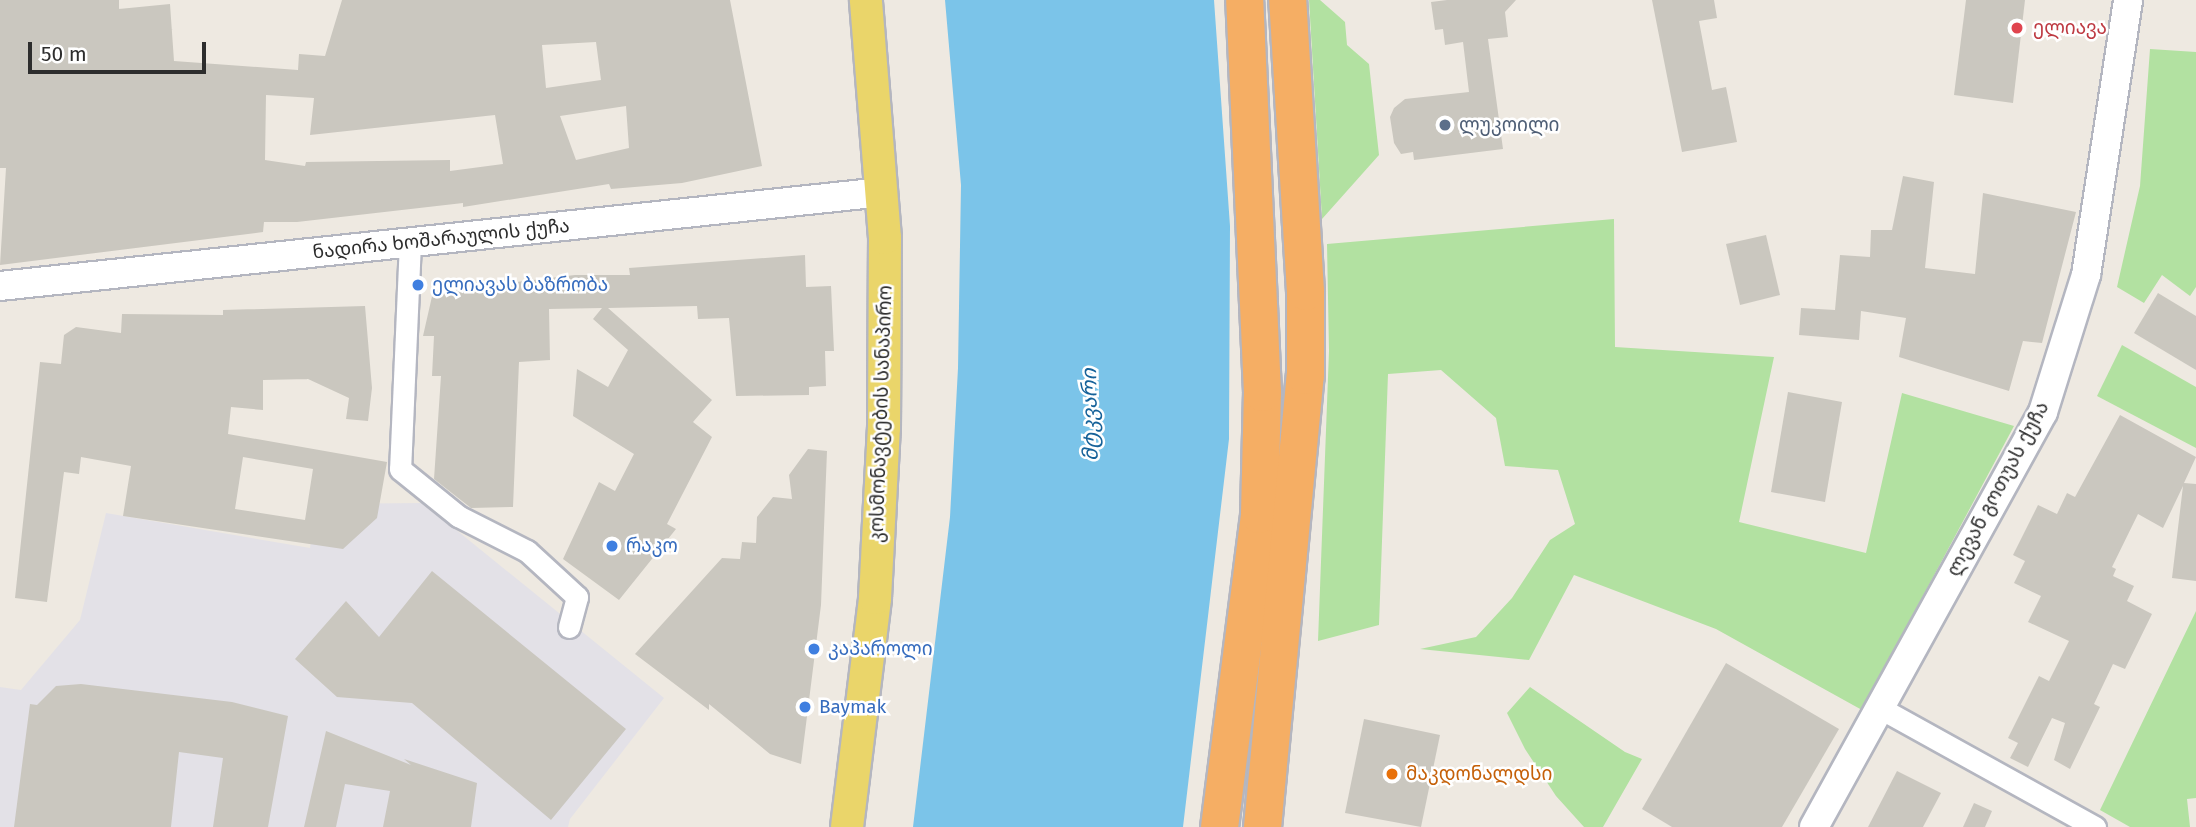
<!DOCTYPE html>
<html>
<head>
<meta charset="utf-8">
<style>
  body { margin:0 }
  #map { position:relative; width:2196px; height:827px; overflow:hidden; background:#eee9e1; font-family:"Fira Sans","Noto Sans Georgian",sans-serif }
  div>[style] { position:absolute }
  .industrial>* { inset:0; background:#e3e1e7 }
  .green>* { inset:0; background:#b2e1a1 }
  .water>* { inset:0; background:#7bc4e9 }
  .building>* { inset:0; background:#cac7bf }
  .roads { filter:drop-shadow(2px 0 #b4b6c0) drop-shadow(-2px 0 #b4b6c0) drop-shadow(0 2px #b4b6c0) drop-shadow(0 -2px #b4b6c0) }
  .street>* { height:21px; margin:-10.5px; padding:0 10.5px; transform-origin:10.5px; border-radius:10.5px; background:#fff }
  .secondary>* { height:28px; margin:-14px; padding:0 14px; transform-origin:14px; border-radius:14px; background:#fff }
  .primary>* { height:32px; margin:-16px; padding:0 16px; transform-origin:16px; border-radius:16px; background:#ead56a }
  .highway>* { height:37px; margin:-18.5px; padding:0 18.5px; transform-origin:18.5px; border-radius:18.5px; background:#f5ae64 }
  .dots>* { width:19px; height:19px; translate:-50% -50%; box-sizing:border-box; border:4px solid #fff; border-radius:50% }
  span { translate:-50% -50%; white-space:nowrap; text-align:center; line-height:1.15; -webkit-text-stroke:5px #fff; paint-order:stroke }
  .health-label { font-size:19px; color:#be3a42 }
  .left { translate:0 -50%; text-align:left }
  .service-label { font-size:19px; color:#4e5e75 }
  .street-label { font-size:19px; color:#2d2d2d }
  .shop-label { font-size:19px; color:#366cbe }
  .food-label { font-size:19px; color:#c56008 }
  .water-label { font-size:21px; color:#166299; font-style:italic }
  .scale { position:absolute; left:28px; top:42px; width:178px; height:32px; box-sizing:border-box; border:4px solid #2d2d2d; border-top:0; padding-left:9px; font-size:21px; line-height:24px; white-space:nowrap; color:#2d2d2d; -webkit-text-stroke:5px #fff; paint-order:stroke }
</style>
</head>
<body>
<div id="map">
  <div class="industrial">
    <i style="clip-path:polygon(423px 503px,664px 698px,570px 819px,568px 827px,0 827px,0 687px,21px 690px,80px 620px,106px 513px,310px 548px,317px 504px)"></i>
  </div>
  <div class="green">
    <i style="clip-path:polygon(1309px 0,1320px 0,1345px 22px,1347px 45px,1369px 64px,1379px 155px,1322px 219px)"></i>
    <i style="clip-path:polygon(2150px 49px,2196px 52px,2196px 287px,2190px 296px,2162px 275px,2144px 303px,2117px 287px,2140px 186px)"></i>
    <i style="clip-path:polygon(1614px 219px,1615px 347px,1774px 357px,1739px 522px,1866px 553px,1902px 393px,2014px 426px,1862px 710px,1716px 629px,1574px 575px,1529px 660px,1420px 649px,1476px 637px,1512px 598px,1550px 540px,1575px 524px,1558px 470px,1505px 466px,1496px 418px,1441px 370px,1388px 374px,1379px 625px,1318px 641px,1329px 351px,1327px 244px)"></i>
    <i style="clip-path:polygon(2122px 345px,2196px 387px,2196px 448px,2097px 396px)"></i>
    <i style="clip-path:polygon(2196px 611px,2196px 798px,2187px 799px,2190px 827px,2130px 827px,2100px 810px)"></i>
    <i style="clip-path:polygon(1530px 687px,1625px 752px,1642px 759px,1603px 827px,1584px 827px,1556px 796px,1525px 749px,1507px 713px)"></i>
  </div>
  <div class="water">
    <i style="clip-path:polygon(945px 0,1214px 0,1230px 226px,1229px 439px,1183px 827px,913px 827px,950px 517px,958px 368px,961px 185px)"></i>
  </div>
  <div class="building">
    <i style="clip-path:polygon(evenodd,0 0,119px 0,119px 9px,170px 4px,174px 61px,298px 70px,299px 54px,325px 56px,342px 0,730px 0,762px 166px,682px 183px,611px 189px,609px 184px,463px 207px,463px 203px,297px 222px,264px 222px,263px 232px,0 265px,6px 168px,0 168px,0 0,596px 42px,601px 80px,546px 88px,542px 45px,596px 42px,0 0,266px 95px,314px 98px,310px 135px,495px 115px,503px 164px,450px 171px,450px 160px,306px 162px,305px 166px,265px 160px,266px 95px,0 0,626px 106px,629px 148px,576px 160px,560px 116px,626px 106px)"></i>
    <i style="clip-path:polygon(1447px 0,1516px 0,1505px 12px,1508px 37px,1488px 39px,1503px 149px,1414px 160px,1413px 152px,1401px 154px,1394px 143px,1390px 117px,1394px 108px,1405px 99px,1469px 92px,1463px 42px,1445px 45px,1443px 29px,1435px 30px,1431px 2px)"></i>
    <i style="clip-path:polygon(1652px 0,1714px 0,1717px 18px,1699px 21px,1712px 90px,1726px 87px,1737px 142px,1682px 152px)"></i>
    <i style="clip-path:polygon(1966px 0,2025px 0,2013px 103px,1954px 95px)"></i>
    <i style="clip-path:polygon(1903px 176px,1934px 182px,1925px 268px,1975px 274px,1983px 193px,2076px 212px,2042px 343px,2023px 341px,2009px 391px,1899px 357px,1906px 318px,1861px 311px,1859px 340px,1799px 335px,1801px 308px,1835px 310px,1840px 255px,1870px 257px,1871px 230px,1892px 230px)"></i>
    <i style="clip-path:polygon(1766px 235px,1780px 295px,1740px 305px,1726px 244px)"></i>
    <i style="clip-path:polygon(805px 255px,806px 287px,831px 286px,834px 351px,825px 351px,826px 386px,809px 387px,809px 395px,736px 396px,729px 318px,698px 319px,697px 306px,608px 308px,712px 400px,693px 422px,712px 437px,667px 524px,676px 529px,619px 600px,563px 559px,599px 482px,615px 491px,634px 454px,573px 416px,577px 369px,608px 387px,628px 350px,593px 319px,602px 308px,549px 309px,550px 360px,519px 362px,513px 507px,471px 508px,434px 479px,441px 376px,432px 376px,434px 336px,423px 336px,433px 292px,575px 275px,630px 275px,629px 268px)"></i>
    <i style="clip-path:polygon(2158px 293px,2196px 316px,2196px 370px,2134px 333px)"></i>
    <i style="clip-path:polygon(evenodd,365px 306px,372px 388px,368px 421px,346px 419px,349px 398px,308px 379px,263px 380px,263px 410px,231px 407px,228px 434px,387px 462px,377px 518px,343px 549px,123px 516px,131px 466px,81px 457px,79px 474px,64px 472px,47px 602px,15px 598px,40px 362px,61px 364px,64px 335px,76px 327px,121px 333px,122px 314px,223px 315px,223px 310px,365px 306px,243px 457px,313px 469px,305px 520px,235px 509px,243px 457px)"></i>
    <i style="clip-path:polygon(1788px 392px,1842px 402px,1825px 502px,1771px 492px)"></i>
    <i style="clip-path:polygon(2120px 415px,2196px 457px,2184px 483px,2196px 484px,2196px 581px,2172px 578px,2183px 486px,2163px 528px,2138px 514px,2112px 567px,2116px 569px,2113px 576px,2134px 586px,2127px 601px,2152px 614px,2125px 669px,2113px 664px,2094px 704px,2100px 707px,2070px 769px,2054px 760px,2065px 723px,2052px 718px,2028px 767px,2010px 758px,2018px 743px,2008px 738px,2039px 676px,2049px 681px,2069px 641px,2028px 622px,2041px 596px,2014px 583px,2025px 561px,2013px 555px,2038px 505px,2057px 514px,2067px 493px,2075px 497px)"></i>
    <i style="clip-path:polygon(808px 449px,827px 451px,821px 605px,801px 764px,770px 754px,709px 704px,709px 710px,635px 654px,722px 558px,740px 559px,742px 542px,756px 543px,757px 517px,773px 497px,792px 499px,789px 475px)"></i>
    <i style="clip-path:polygon(432px 571px,626px 729px,551px 820px,412px 703px,337px 697px,295px 659px,346px 601px,379px 637px)"></i>
    <i style="clip-path:polygon(1726px 663px,1839px 729px,1782px 827px,1672px 827px,1642px 809px)"></i>
    <i style="clip-path:polygon(81px 684px,232px 702px,288px 716px,268px 827px,213px 827px,223px 758px,179px 752px,171px 827px,14px 827px,30px 704px,37px 705px,56px 686px)"></i>
    <i style="clip-path:polygon(1364px 719px,1440px 735px,1421px 827px,1345px 813px)"></i>
    <i style="clip-path:polygon(326px 731px,411px 765px,404px 759px,477px 783px,471px 827px,383px 827px,390px 791px,345px 784px,336px 827px,304px 827px)"></i>
    <i style="clip-path:polygon(1897px 771px,1941px 793px,1923px 827px,1868px 827px)"></i>
    <i style="clip-path:polygon(1974px 803px,1992px 811px,1985px 827px,1963px 827px)"></i>
  </div>
  <div class="roads">
    <div class="street">
      <i style="left:410px;top:242px;width:227px;rotate:92.5deg"></i>
      <i style="left:400px;top:469px;width:75px;rotate:39deg"></i>
      <i style="left:458px;top:516px;width:77px;rotate:26.9deg"></i>
      <i style="left:527px;top:551px;width:68px;rotate:42.6deg"></i>
      <i style="left:577px;top:597px;width:31px;rotate:105deg"></i>
      <i style="left:1880px;top:708px;width:246px;rotate:29deg"></i>
    </div>
    <div class="secondary">
      <i style="left:0;top:286px;width:887px;rotate:-6.08deg"></i>
      <i style="left:1814px;top:827px;width:474px;rotate:-61.1deg"></i>
      <i style="left:2043px;top:412px;width:144px;rotate:-72.6deg"></i>
      <i style="left:2086px;top:275px;width:278px;rotate:-81.3deg"></i>
    </div>
    <div class="primary">
      <i style="left:847px;top:827px;width:231px;rotate:-83deg"></i>
      <i style="left:875px;top:598px;width:170px;rotate:-87deg"></i>
      <i style="left:884px;top:428px;width:190px;rotate:-89.7deg"></i>
      <i style="left:885px;top:238px;width:239px;rotate:-94.6deg"></i>
    </div>
    <div class="highway">
      <i style="left:1219px;top:827px;width:316px;rotate:-82.7deg"></i>
      <i style="left:1259px;top:514px;width:122px;rotate:-88.6deg"></i>
      <i style="left:1262px;top:392px;width:392px;rotate:-92.6deg"></i>
      <i style="left:1262px;top:827px;width:454px;rotate:-84.6deg"></i>
      <i style="left:1305px;top:375px;width:84px;rotate:-90deg"></i>
      <i style="left:1305px;top:291px;width:292px;rotate:-93.5deg"></i>
    </div>
  </div>
  <div class="dots">
    <i style="left:2017px;top:28px;background:#e0444e"></i>
    <i style="left:1445px;top:125px;background:#5c6f8a"></i>
    <i style="left:418px;top:285px;background:#3f7fe0"></i>
    <i style="left:612px;top:546px;background:#3f7fe0"></i>
    <i style="left:814px;top:649px;background:#3f7fe0"></i>
    <i style="left:805px;top:707px;background:#3f7fe0"></i>
    <i style="left:1392px;top:774px;background:#e8710a"></i>
  </div>
  <div class="health-label">
    <span class="left" style="left:2033px;top:28px">ელიავა</span>
  </div>
  <div class="service-label">
    <span class="left" style="left:1459px;top:125px">ლუკოილი</span>
  </div>
  <div class="street-label">
    <span style="left:441px;top:239px;rotate:-6deg">ნადირა ხოშარაულის ქუჩა</span>
    <span style="left:881px;top:414px;rotate:-88deg">კოსმონავტების სანაპირო</span>
    <span style="left:1998px;top:489px;rotate:-62deg">ლევან გოთუას ქუჩა</span>
  </div>
  <div class="shop-label">
    <span class="left" style="left:432px;top:285px">ელიავას ბაზრობა</span>
    <span class="left" style="left:626px;top:546px">რაკო</span>
    <span class="left" style="left:828px;top:649px">კაპაროლი</span>
    <span class="left" style="left:819px;top:707px">Baymak</span>
  </div>
  <div class="food-label">
    <span class="left" style="left:1406px;top:774px">მაკდონალდსი</span>
  </div>
  <div class="water-label">
    <span style="left:1090px;top:415px;rotate:-91deg">მტკვარი</span>
  </div>
  <div class="scale">50 m</div>
</div>
</body>
</html>
